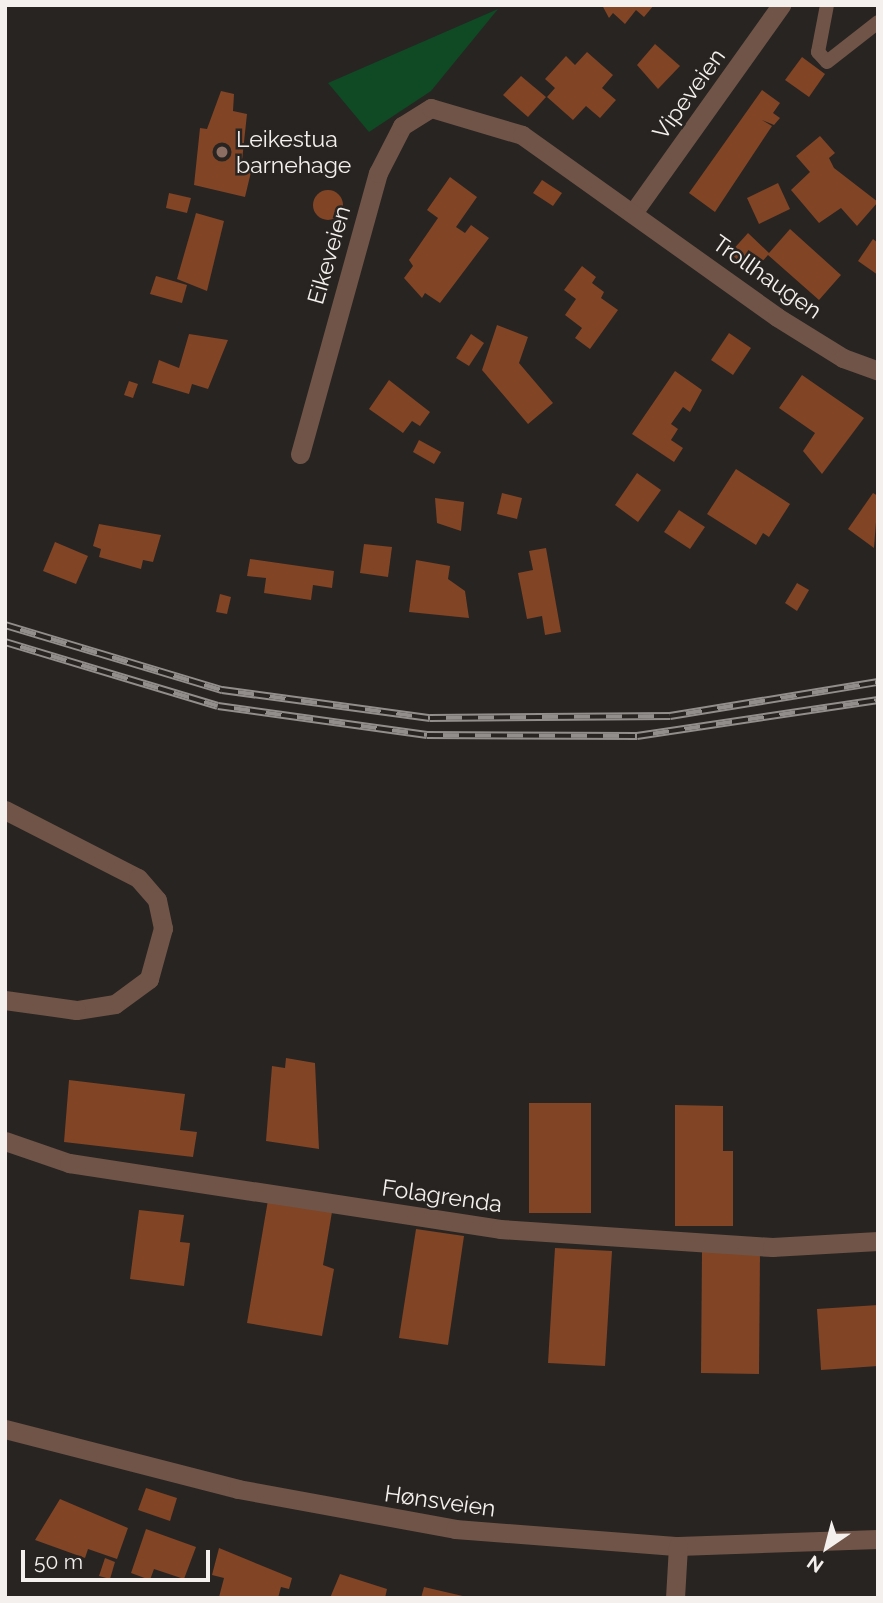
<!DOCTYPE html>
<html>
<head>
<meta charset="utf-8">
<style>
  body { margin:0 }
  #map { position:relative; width:883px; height:1603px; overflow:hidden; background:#282422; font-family:Raleway,sans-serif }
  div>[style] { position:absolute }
  .green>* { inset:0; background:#0f4a24 }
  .building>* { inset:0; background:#814424 }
  .round { border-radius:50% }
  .service>* { height:14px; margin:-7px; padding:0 7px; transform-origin:7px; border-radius:7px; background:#705447 }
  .minor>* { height:19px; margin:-9.5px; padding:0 9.5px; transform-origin:9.5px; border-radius:9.5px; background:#705447 }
  .rail>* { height:8px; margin-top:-4px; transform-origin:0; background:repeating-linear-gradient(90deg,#282422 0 16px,#928e8c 0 32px); box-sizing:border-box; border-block:2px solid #928e8c }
  .dots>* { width:19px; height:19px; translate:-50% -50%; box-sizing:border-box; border:4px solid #282422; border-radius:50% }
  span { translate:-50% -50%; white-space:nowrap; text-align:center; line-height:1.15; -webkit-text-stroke:5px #282422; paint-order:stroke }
  .street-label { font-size:23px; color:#f3f0ee }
  .poi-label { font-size:23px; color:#f3f0ee }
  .left { translate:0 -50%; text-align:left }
  .frame { position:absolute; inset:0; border:7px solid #f3f0ee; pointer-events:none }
  .north { position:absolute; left:792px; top:1512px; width:70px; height:70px; -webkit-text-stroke:5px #282422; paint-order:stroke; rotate:215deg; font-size:19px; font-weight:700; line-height:28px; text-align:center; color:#f3f0ee }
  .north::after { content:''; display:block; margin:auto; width:24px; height:32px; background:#f3f0ee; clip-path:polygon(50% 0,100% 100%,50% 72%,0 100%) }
  .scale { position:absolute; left:21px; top:1550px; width:189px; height:32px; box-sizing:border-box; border:4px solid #f3f0ee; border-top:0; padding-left:9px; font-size:21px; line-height:24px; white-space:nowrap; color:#f3f0ee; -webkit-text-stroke:5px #282422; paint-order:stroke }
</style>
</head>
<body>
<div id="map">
  <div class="green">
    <i style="clip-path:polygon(498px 9px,431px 91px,369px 132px,328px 83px)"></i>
  </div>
  <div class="building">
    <i style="clip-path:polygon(602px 5px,654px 5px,644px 17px,636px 10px,625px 24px,613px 13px,609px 18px)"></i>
    <i style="clip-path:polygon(655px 44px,680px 66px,658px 89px,637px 65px)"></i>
    <i style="clip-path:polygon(587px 52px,613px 75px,602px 88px,616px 100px,600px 118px,586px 106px,573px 120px,547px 97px,555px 88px,545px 79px,566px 56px,575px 65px)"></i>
    <i style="clip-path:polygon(802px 57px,825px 74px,809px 97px,785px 80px)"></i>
    <i style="clip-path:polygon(521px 76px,546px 97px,528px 117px,503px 95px)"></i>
    <i style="clip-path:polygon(762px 90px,780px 103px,773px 113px,780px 118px,774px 125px,762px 120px,772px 126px,715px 212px,689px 193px)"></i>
    <i style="clip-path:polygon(221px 91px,234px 94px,233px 111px,247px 114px,241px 170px,251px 172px,245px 197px,194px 185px,200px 128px,207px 129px)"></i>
    <i style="clip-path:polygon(820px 136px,835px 153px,829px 158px,834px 168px,878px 202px,857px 226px,841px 208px,819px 223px,791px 190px,810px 172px,796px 156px)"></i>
    <i style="clip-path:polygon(450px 177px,477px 197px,456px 227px,465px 233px,471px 225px,489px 238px,440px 303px,425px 293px,422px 298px,404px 278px,413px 266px,409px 260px,438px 218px,427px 210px)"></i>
    <i style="clip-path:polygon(542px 180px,562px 193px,553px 206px,533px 193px)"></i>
    <i style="clip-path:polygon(778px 183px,790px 209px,759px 224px,747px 198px)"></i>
    <i class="round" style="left:313px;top:190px;width:30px;height:30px"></i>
    <i style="clip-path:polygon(169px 193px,191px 198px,187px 213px,166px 208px)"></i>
    <i style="clip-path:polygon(196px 213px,224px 221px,207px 291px,177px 279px)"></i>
    <i style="clip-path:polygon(790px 229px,841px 275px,819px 300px,768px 255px,752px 273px,730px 253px,748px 233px,769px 253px)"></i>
    <i style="clip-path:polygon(873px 239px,878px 243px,878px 275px,858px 261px)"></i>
    <i style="clip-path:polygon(582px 266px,596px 277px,592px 283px,604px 292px,601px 298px,618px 310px,590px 349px,575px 338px,582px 328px,565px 315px,576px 299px,564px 290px)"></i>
    <i style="clip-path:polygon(156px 276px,187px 285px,182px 303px,150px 294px)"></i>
    <i style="clip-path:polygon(497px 325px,528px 337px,519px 363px,553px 403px,528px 424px,482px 370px)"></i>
    <i style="clip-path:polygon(729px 333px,751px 348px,733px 375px,711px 360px)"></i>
    <i style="clip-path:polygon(189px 334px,228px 340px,208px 389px,192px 384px,189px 394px,152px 383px,159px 360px,179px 368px)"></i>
    <i style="clip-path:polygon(471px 334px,484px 343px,469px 366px,456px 358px)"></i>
    <i style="clip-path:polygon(675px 371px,702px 390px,690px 412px,683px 407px,671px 424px,678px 429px,671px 440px,683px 448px,674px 462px,632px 434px)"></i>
    <i style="clip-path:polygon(802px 375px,864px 418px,822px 474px,803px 451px,815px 433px,779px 408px)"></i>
    <i style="clip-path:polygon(389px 380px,430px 412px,420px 426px,412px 421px,403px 433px,369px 409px)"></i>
    <i style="clip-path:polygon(129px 381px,138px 384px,133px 398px,124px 395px)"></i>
    <i style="clip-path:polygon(419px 440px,441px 452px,434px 464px,413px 452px)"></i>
    <i style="clip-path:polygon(736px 469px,790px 504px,769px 537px,763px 533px,756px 545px,707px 514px)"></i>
    <i style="clip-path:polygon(637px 473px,661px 490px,638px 522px,615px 505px)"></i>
    <i style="clip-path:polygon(502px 493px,522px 498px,517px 519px,497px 514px)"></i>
    <i style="clip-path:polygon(873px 493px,878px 496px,874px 548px,848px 529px)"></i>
    <i style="clip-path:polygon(435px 498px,464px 502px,461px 531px,437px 523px)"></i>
    <i style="clip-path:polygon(679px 510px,705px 527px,690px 549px,664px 532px)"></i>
    <i style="clip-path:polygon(99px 524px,161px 535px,153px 562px,143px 560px,141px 569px,99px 557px,101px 549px,93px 546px)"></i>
    <i style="clip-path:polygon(55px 542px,88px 556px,76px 584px,43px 571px)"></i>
    <i style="clip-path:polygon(364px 544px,392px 547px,388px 577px,360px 573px)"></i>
    <i style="clip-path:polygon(546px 548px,561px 632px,545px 635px,542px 616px,527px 619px,518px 573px,533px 570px,529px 551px)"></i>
    <i style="clip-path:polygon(250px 559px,334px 571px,332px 588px,313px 585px,311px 600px,264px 593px,266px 578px,247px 576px)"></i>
    <i style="clip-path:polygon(416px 560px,450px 566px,448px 579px,465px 591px,469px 618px,409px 612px)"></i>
    <i style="clip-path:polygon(797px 583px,809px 590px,797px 611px,785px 603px)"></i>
    <i style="clip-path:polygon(220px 594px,231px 597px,227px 614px,216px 612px)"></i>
    <i style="clip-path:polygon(286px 1058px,315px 1063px,319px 1149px,266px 1141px,272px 1066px,285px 1068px)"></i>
    <i style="clip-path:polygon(69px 1080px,185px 1094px,180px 1130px,197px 1132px,193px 1157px,64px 1142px)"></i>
    <i style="clip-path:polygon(529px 1103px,591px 1103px,591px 1213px,529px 1213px)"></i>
    <i style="clip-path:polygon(675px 1105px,723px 1106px,723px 1151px,733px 1151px,733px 1226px,675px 1226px)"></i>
    <i style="clip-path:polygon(268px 1200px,332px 1212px,323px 1265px,334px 1269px,322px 1336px,247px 1323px)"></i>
    <i style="clip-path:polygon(139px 1210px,184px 1215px,180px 1242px,190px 1243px,184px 1286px,130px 1279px)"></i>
    <i style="clip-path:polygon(416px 1229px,464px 1236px,448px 1345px,399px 1338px)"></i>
    <i style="clip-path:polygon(555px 1248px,612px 1251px,605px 1366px,548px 1363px)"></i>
    <i style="clip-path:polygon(702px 1251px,760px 1252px,759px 1374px,701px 1373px)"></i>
    <i style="clip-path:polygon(878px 1305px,878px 1366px,821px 1370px,817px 1309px)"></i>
    <i style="clip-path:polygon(146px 1488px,177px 1498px,170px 1521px,138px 1510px)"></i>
    <i style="clip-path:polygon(60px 1499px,128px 1528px,117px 1559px,88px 1549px,85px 1558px,35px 1540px)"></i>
    <i style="clip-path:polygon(146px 1529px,196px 1547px,184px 1579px,154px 1569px,150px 1580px,131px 1573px)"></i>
    <i style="clip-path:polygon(219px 1548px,292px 1578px,289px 1589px,281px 1587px,278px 1598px,219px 1597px,224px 1578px,212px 1575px)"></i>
    <i style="clip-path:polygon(105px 1558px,115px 1562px,110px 1579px,99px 1576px)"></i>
    <i style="clip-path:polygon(340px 1574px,387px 1589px,385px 1598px,330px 1598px)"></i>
    <i style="clip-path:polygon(424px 1587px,467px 1597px,467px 1598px,421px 1598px)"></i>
  </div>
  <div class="service">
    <i style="left:827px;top:5px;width:48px;rotate:100.8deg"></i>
    <i style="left:818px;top:52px;width:13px;rotate:48deg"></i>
    <i style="left:827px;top:62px;width:65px;rotate:-38.1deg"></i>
  </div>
  <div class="minor">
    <i style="left:635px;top:210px;width:252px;rotate:-54.5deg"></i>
    <i style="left:300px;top:454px;width:292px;rotate:-74.5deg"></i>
    <i style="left:378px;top:173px;width:53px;rotate:-62.9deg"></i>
    <i style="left:402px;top:126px;width:34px;rotate:-32deg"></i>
    <i style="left:431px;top:108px;width:95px;rotate:16.5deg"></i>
    <i style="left:522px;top:135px;width:313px;rotate:35.5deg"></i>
    <i style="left:777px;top:317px;width:78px;rotate:31.8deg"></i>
    <i style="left:843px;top:358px;width:37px;rotate:20deg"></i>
    <i style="left:5px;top:810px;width:149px;rotate:27.1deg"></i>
    <i style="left:138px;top:878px;width:29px;rotate:49deg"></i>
    <i style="left:157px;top:900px;width:29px;rotate:78deg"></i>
    <i style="left:163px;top:928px;width:53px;rotate:105.4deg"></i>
    <i style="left:149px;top:979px;width:42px;rotate:143.7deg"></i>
    <i style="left:115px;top:1004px;width:39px;rotate:171deg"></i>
    <i style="left:76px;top:1010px;width:72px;rotate:-172deg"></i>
    <i style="left:5px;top:1141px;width:68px;rotate:19deg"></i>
    <i style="left:69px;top:1163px;width:436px;rotate:8.7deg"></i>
    <i style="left:500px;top:1229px;width:273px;rotate:3.8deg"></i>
    <i style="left:772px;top:1247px;width:106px;rotate:-3.2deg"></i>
    <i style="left:5px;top:1429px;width:241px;rotate:14.4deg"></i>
    <i style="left:238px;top:1489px;width:221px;rotate:10.4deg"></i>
    <i style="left:455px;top:1529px;width:224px;rotate:4.4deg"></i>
    <i style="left:678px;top:1546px;width:200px;rotate:-2deg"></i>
    <i style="left:675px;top:1598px;width:52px;rotate:-86.7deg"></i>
  </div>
  <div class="rail">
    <i style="left:5px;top:625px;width:227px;rotate:16.7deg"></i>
    <i style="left:222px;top:690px;width:210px;rotate:7.7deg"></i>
    <i style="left:430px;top:718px;width:240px;rotate:-0.5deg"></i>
    <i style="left:670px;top:716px;width:211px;rotate:-9.3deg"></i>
    <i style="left:5px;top:642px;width:222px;rotate:16.7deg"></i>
    <i style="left:218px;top:706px;width:211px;rotate:7.9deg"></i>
    <i style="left:427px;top:735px;width:210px;rotate:0.3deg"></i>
    <i style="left:637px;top:736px;width:244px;rotate:-8.5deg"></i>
  </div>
  <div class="dots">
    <i style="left:222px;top:152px;background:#8d6e63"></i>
  </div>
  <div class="street-label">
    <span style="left:689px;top:94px;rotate:-54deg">Vipeveien</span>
    <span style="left:329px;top:255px;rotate:-74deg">Eikeveien</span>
    <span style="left:767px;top:277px;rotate:35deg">Trollhaugen</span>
    <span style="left:442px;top:1196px;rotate:8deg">Folagrenda</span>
    <span style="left:440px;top:1501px;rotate:8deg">Hønsveien</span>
  </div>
  <div class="poi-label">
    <span class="left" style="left:236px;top:152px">Leikestua<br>barnehage</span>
  </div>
  <div class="frame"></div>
  <div class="north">N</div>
  <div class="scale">50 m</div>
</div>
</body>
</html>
